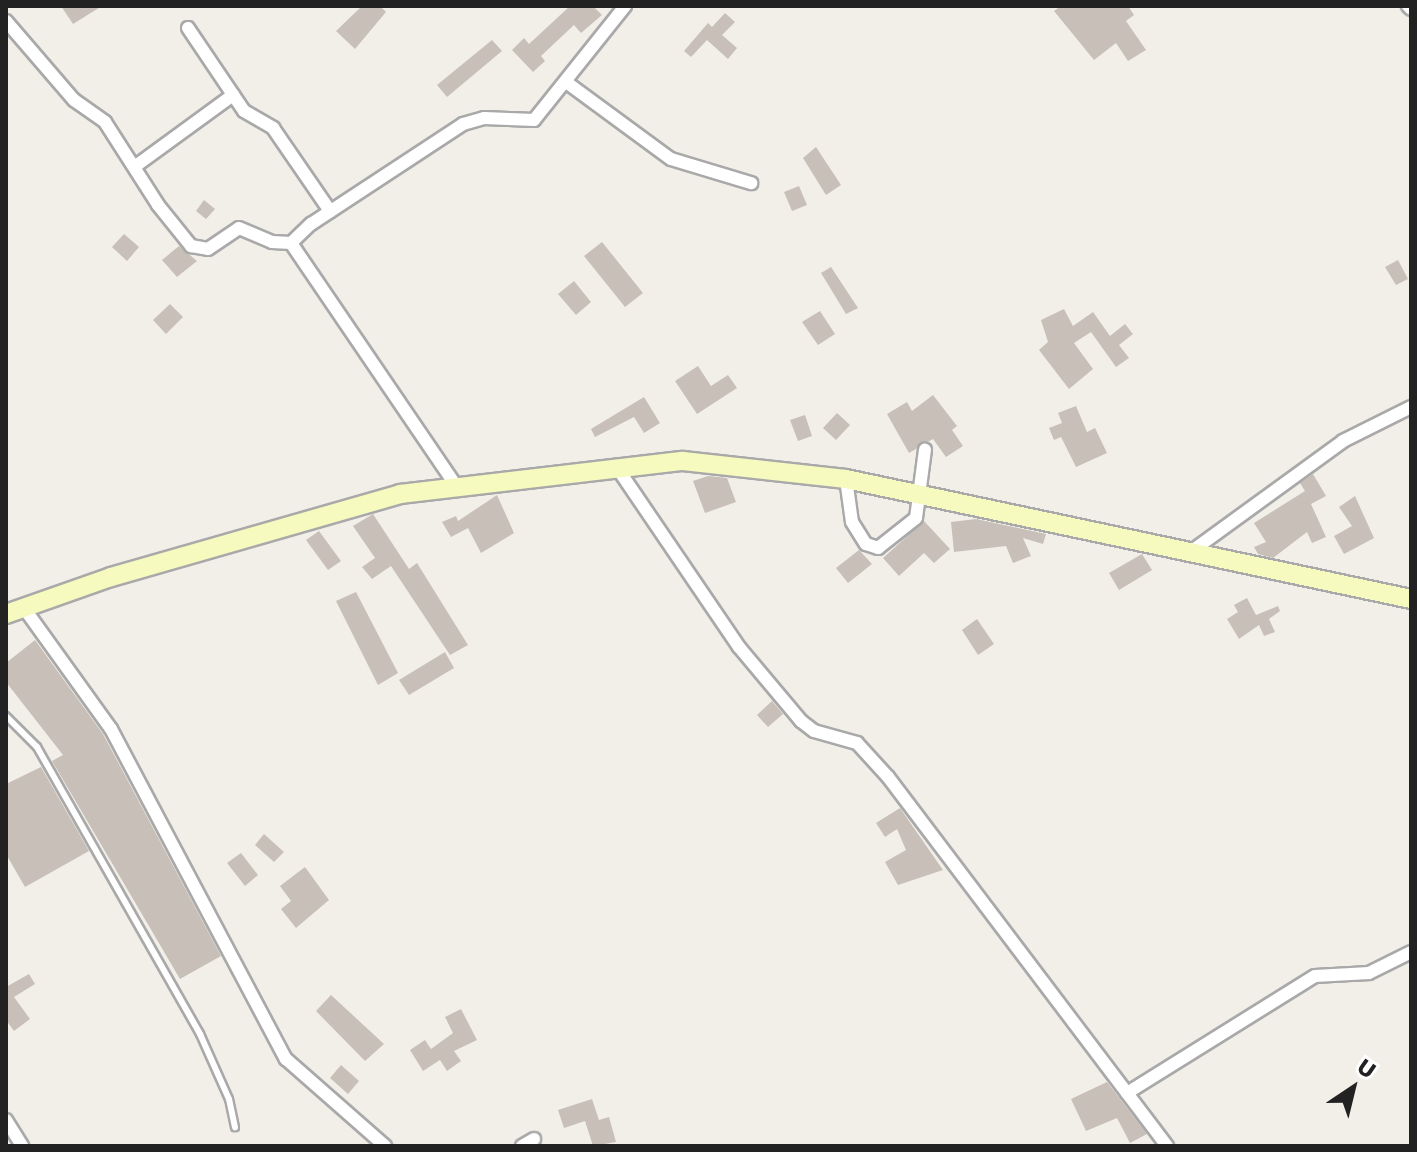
<!DOCTYPE html>
<html>
<head>
<meta charset="utf-8">
<style>
  body { margin:0 }
  #map { position:relative; width:1417px; height:1152px; overflow:hidden; background:#f2efe9; font-family:"Golos Text",sans-serif }
  div>[style] { position:absolute }
  .building>* { inset:0; background:#c7bfb8 }
  .roads { filter:drop-shadow(2px 0 #a9a9a9) drop-shadow(-2px 0 #a9a9a9) drop-shadow(0 2px #a9a9a9) drop-shadow(0 -2px #a9a9a9) }
  .service>* { height:6px; margin:-3px; padding:0 3px; transform-origin:3px; border-radius:3px; background:#fff }
  .minor>* { height:12px; margin:-6px; padding:0 6px; transform-origin:6px; border-radius:6px; background:#fff }
  .secondary>* { height:18px; margin:-9px; padding:0 9px; transform-origin:9px; border-radius:9px; background:#f7fabf }
  span { translate:-50% -50%; white-space:nowrap; text-align:center; line-height:1.15; -webkit-text-stroke:7px #fff; paint-order:stroke }
  .frame { position:absolute; inset:0; border:8px solid #222; pointer-events:none }
  .north { position:absolute; left:1313px; top:1048px; width:80px; height:80px; -webkit-text-stroke:6px #fff; paint-order:stroke; rotate:35deg; font-size:22px; font-weight:700; line-height:32px; text-align:center; color:#222 }
  .north::after { content:''; display:block; margin:auto; width:28px; height:36px; background:#222; clip-path:polygon(50% 0,100% 100%,50% 72%,0 100%) }
</style>
</head>
<body>
<div id="map">
  <div class="building">
    <i style="clip-path:polygon(61px 6px,102px 6px,73px 24px)"></i>
    <i style="clip-path:polygon(362px 6px,380px 6px,386px 12px,355px 49px,336px 31px)"></i>
    <i style="clip-path:polygon(570px 6px,593px 6px,602px 15px,581px 33px,574px 25px,541px 56px,545px 61px,533px 72px,512px 50px,524px 38px,529px 44px)"></i>
    <i style="clip-path:polygon(1061px 6px,1128px 6px,1134px 15px,1126px 21px,1146px 50px,1128px 61px,1116px 43px,1094px 60px,1054px 11px)"></i>
    <i style="clip-path:polygon(725px 13px,735px 22px,722px 35px,737px 48px,728px 59px,707px 40px,691px 57px,684px 51px,708px 23px,712px 27px)"></i>
    <i style="clip-path:polygon(492px 40px,502px 51px,447px 97px,437px 85px)"></i>
    <i style="clip-path:polygon(816px 147px,841px 185px,826px 195px,803px 158px)"></i>
    <i style="clip-path:polygon(799px 186px,807px 205px,792px 211px,784px 192px)"></i>
    <i style="clip-path:polygon(204px 200px,215px 209px,206px 219px,196px 211px)"></i>
    <i style="clip-path:polygon(124px 234px,139px 247px,127px 261px,112px 247px)"></i>
    <i style="clip-path:polygon(602px 242px,643px 293px,625px 307px,584px 256px)"></i>
    <i style="clip-path:polygon(179px 246px,197px 261px,177px 277px,162px 260px)"></i>
    <i style="clip-path:polygon(1398px 260px,1408px 279px,1396px 285px,1385px 267px)"></i>
    <i style="clip-path:polygon(831px 267px,858px 308px,846px 314px,821px 273px)"></i>
    <i style="clip-path:polygon(574px 281px,591px 302px,576px 315px,558px 294px)"></i>
    <i style="clip-path:polygon(170px 304px,183px 317px,166px 334px,153px 320px)"></i>
    <i style="clip-path:polygon(1064px 309px,1073px 326px,1093px 312px,1110px 336px,1125px 324px,1133px 334px,1119px 345px,1129px 358px,1116px 367px,1091px 332px,1074px 343px,1093px 369px,1069px 389px,1039px 350px,1048px 342px,1041px 320px)"></i>
    <i style="clip-path:polygon(820px 311px,835px 334px,818px 345px,802px 322px)"></i>
    <i style="clip-path:polygon(698px 366px,711px 386px,728px 375px,737px 388px,697px 414px,675px 381px)"></i>
    <i style="clip-path:polygon(933px 395px,957px 426px,952px 430px,963px 446px,946px 457px,933px 439px,909px 453px,887px 414px,907px 402px,912px 411px)"></i>
    <i style="clip-path:polygon(644px 397px,660px 423px,644px 433px,634px 417px,595px 437px,591px 429px)"></i>
    <i style="clip-path:polygon(1076px 406px,1087px 432px,1095px 428px,1107px 453px,1076px 467px,1061px 437px,1054px 440px,1049px 428px,1062px 423px,1058px 413px)"></i>
    <i style="clip-path:polygon(837px 413px,850px 425px,836px 440px,823px 428px)"></i>
    <i style="clip-path:polygon(805px 415px,812px 436px,798px 441px,790px 420px)"></i>
    <i style="clip-path:polygon(1313px 474px,1326px 496px,1311px 504px,1326px 537px,1312px 543px,1307px 532px,1273px 558px,1258px 554px,1254px 547px,1266px 542px,1254px 523px,1305px 491px,1300px 483px)"></i>
    <i style="clip-path:polygon(708px 476px,727px 478px,736px 502px,705px 513px,693px 481px)"></i>
    <i style="clip-path:polygon(497px 495px,514px 533px,481px 553px,468px 528px,451px 537px,442px 522px,456px 516px,458px 521px)"></i>
    <i style="clip-path:polygon(1355px 496px,1374px 538px,1344px 554px,1334px 536px,1352px 526px,1339px 507px)"></i>
    <i style="clip-path:polygon(373px 514px,409px 569px,417px 563px,468px 645px,450px 655px,391px 566px,372px 579px,362px 567px,375px 558px,353px 526px)"></i>
    <i style="clip-path:polygon(976px 519px,1046px 534px,1043px 544px,1023px 538px,1031px 556px,1013px 563px,1006px 546px,954px 552px,951px 522px)"></i>
    <i style="clip-path:polygon(924px 521px,950px 549px,934px 563px,924px 553px,899px 576px,883px 558px)"></i>
    <i style="clip-path:polygon(319px 531px,341px 561px,328px 570px,306px 540px)"></i>
    <i style="clip-path:polygon(859px 550px,872px 564px,848px 583px,836px 568px)"></i>
    <i style="clip-path:polygon(1142px 554px,1152px 570px,1119px 590px,1109px 573px)"></i>
    <i style="clip-path:polygon(356px 592px,398px 673px,378px 685px,336px 601px)"></i>
    <i style="clip-path:polygon(1247px 598px,1256px 615px,1278px 606px,1280px 611px,1269px 619px,1275px 632px,1264px 636px,1259px 625px,1239px 639px,1227px 619px,1238px 612px,1234px 605px)"></i>
    <i style="clip-path:polygon(977px 619px,994px 644px,978px 655px,962px 630px)"></i>
    <i style="clip-path:polygon(35px 640px,103px 734px,221px 956px,180px 979px,52px 761px,63px 755px,6px 682px,6px 663px)"></i>
    <i style="clip-path:polygon(445px 652px,454px 668px,409px 695px,399px 680px)"></i>
    <i style="clip-path:polygon(772px 701px,783px 714px,768px 727px,757px 715px)"></i>
    <i style="clip-path:polygon(41px 767px,89px 851px,25px 887px,6px 854px,6px 784px)"></i>
    <i style="clip-path:polygon(900px 808px,943px 870px,898px 885px,885px 862px,906px 850px,897px 829px,885px 837px,876px 823px)"></i>
    <i style="clip-path:polygon(264px 834px,284px 852px,274px 862px,255px 845px)"></i>
    <i style="clip-path:polygon(241px 853px,258px 875px,245px 886px,227px 863px)"></i>
    <i style="clip-path:polygon(305px 867px,329px 900px,296px 928px,281px 909px,291px 901px,280px 886px)"></i>
    <i style="clip-path:polygon(29px 974px,35px 984px,14px 997px,30px 1019px,14px 1031px,6px 1020px,6px 987px)"></i>
    <i style="clip-path:polygon(331px 995px,384px 1044px,365px 1061px,316px 1011px)"></i>
    <i style="clip-path:polygon(461px 1009px,477px 1040px,454px 1051px,461px 1061px,447px 1071px,440px 1060px,423px 1071px,410px 1050px,425px 1040px,431px 1049px,453px 1033px,445px 1017px)"></i>
    <i style="clip-path:polygon(341px 1065px,359px 1081px,348px 1094px,330px 1078px)"></i>
    <i style="clip-path:polygon(1107px 1082px,1147px 1134px,1130px 1143px,1117px 1118px,1086px 1131px,1071px 1099px)"></i>
    <i style="clip-path:polygon(592px 1099px,599px 1120px,609px 1117px,616px 1142px,593px 1146px,585px 1121px,564px 1128px,558px 1110px)"></i>
  </div>
  <div class="roads">
    <div class="service">
      <i style="left:6px;top:716px;width:44px;rotate:45deg"></i>
      <i style="left:37px;top:747px;width:330px;rotate:60.4deg"></i>
      <i style="left:200px;top:1034px;width:71px;rotate:66deg"></i>
      <i style="left:229px;top:1099px;width:29px;rotate:78deg"></i>
    </div>
    <div class="minor">
      <i style="left:1408px;top:6px;width:4px;rotate:45deg"></i>
      <i style="left:6px;top:21px;width:104px;rotate:49.3deg"></i>
      <i style="left:74px;top:100px;width:38px;rotate:35deg"></i>
      <i style="left:105px;top:122px;width:98px;rotate:57.4deg"></i>
      <i style="left:158px;top:205px;width:53px;rotate:51.2deg"></i>
      <i style="left:191px;top:246px;width:17px;rotate:10deg"></i>
      <i style="left:208px;top:249px;width:37px;rotate:-34deg"></i>
      <i style="left:239px;top:228px;width:36px;rotate:23deg"></i>
      <i style="left:272px;top:242px;width:19px;rotate:3deg"></i>
      <i style="left:291px;top:243px;width:292px;rotate:55.8deg"></i>
      <i style="left:188px;top:28px;width:100px;rotate:56deg"></i>
      <i style="left:244px;top:111px;width:34px;rotate:30deg"></i>
      <i style="left:273px;top:128px;width:101px;rotate:55.5deg"></i>
      <i style="left:566px;top:82px;width:130px;rotate:36.3deg"></i>
      <i style="left:671px;top:159px;width:84px;rotate:16.7deg"></i>
      <i style="left:137px;top:165px;width:119px;rotate:-36.1deg"></i>
      <i style="left:291px;top:243px;width:28px;rotate:-44deg"></i>
      <i style="left:311px;top:224px;width:182px;rotate:-33.3deg"></i>
      <i style="left:463px;top:124px;width:22px;rotate:-16deg"></i>
      <i style="left:484px;top:118px;width:50px;rotate:2.3deg"></i>
      <i style="left:534px;top:120px;width:146px;rotate:-51.4deg"></i>
      <i style="left:616px;top:466px;width:219px;rotate:55.8deg"></i>
      <i style="left:739px;top:647px;width:97px;rotate:50deg"></i>
      <i style="left:801px;top:721px;width:16px;rotate:38deg"></i>
      <i style="left:814px;top:731px;width:45px;rotate:15.6deg"></i>
      <i style="left:857px;top:743px;width:46px;rotate:47.6deg"></i>
      <i style="left:888px;top:777px;width:463px;rotate:52.9deg"></i>
      <i style="left:846px;top:479px;width:43px;rotate:82.1deg"></i>
      <i style="left:852px;top:522px;width:26px;rotate:58deg"></i>
      <i style="left:866px;top:544px;width:13px;rotate:18deg"></i>
      <i style="left:878px;top:548px;width:48px;rotate:-38.3deg"></i>
      <i style="left:916px;top:518px;width:69px;rotate:-82.5deg"></i>
      <i style="left:1189px;top:553px;width:190px;rotate:-36deg"></i>
      <i style="left:1343px;top:441px;width:76px;rotate:-26.6deg"></i>
      <i style="left:24px;top:608px;width:149px;rotate:54.3deg"></i>
      <i style="left:111px;top:729px;width:374px;rotate:62.1deg"></i>
      <i style="left:286px;top:1059px;width:132px;rotate:41.3deg"></i>
      <i style="left:1127px;top:1093px;width:221px;rotate:-31.9deg"></i>
      <i style="left:1315px;top:976px;width:54px;rotate:-3.2deg"></i>
      <i style="left:1369px;top:973px;width:47px;rotate:-26.6deg"></i>
      <i style="left:6px;top:1120px;width:31px;rotate:58deg"></i>
      <i style="left:522px;top:1146px;width:14px;rotate:-30deg"></i>
    </div>
    <div class="secondary">
      <i style="left:6px;top:614px;width:111px;rotate:-19.4deg"></i>
      <i style="left:111px;top:577px;width:301px;rotate:-16deg"></i>
      <i style="left:400px;top:494px;width:285px;rotate:-6.7deg"></i>
      <i style="left:683px;top:461px;width:164px;rotate:6.3deg"></i>
      <i style="left:846px;top:479px;width:578px;rotate:11.99deg"></i>
    </div>
  </div>
  <div class="frame"></div>
  <div class="north">U</div>
</div>
</body>
</html>
